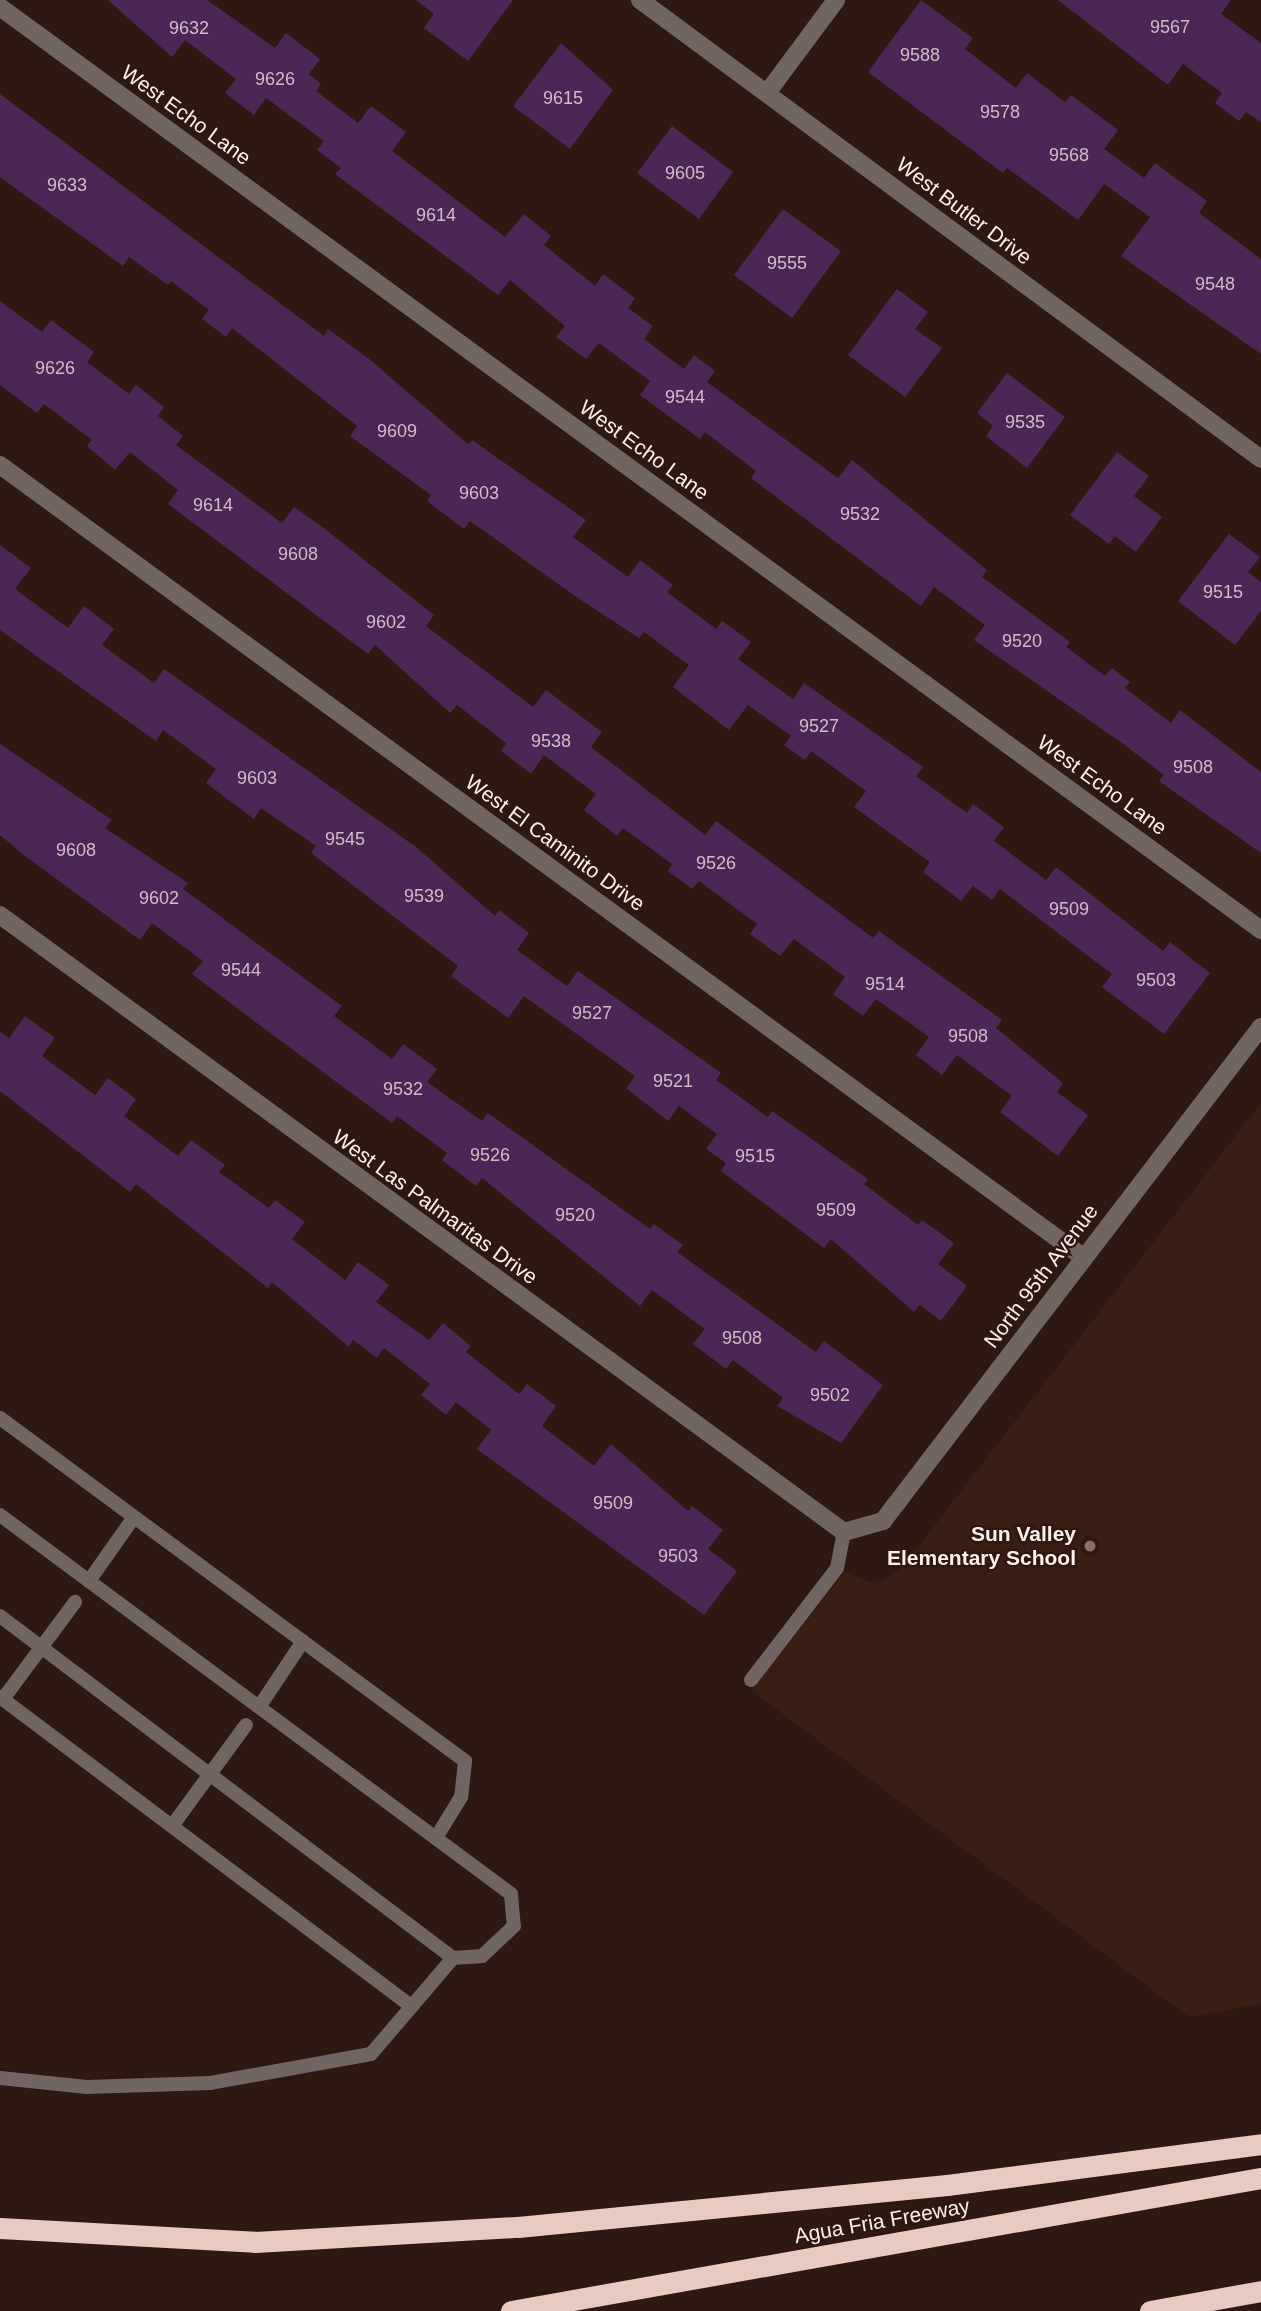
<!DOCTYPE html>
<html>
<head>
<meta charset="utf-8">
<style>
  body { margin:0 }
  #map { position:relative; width:1261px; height:2311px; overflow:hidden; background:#2d1911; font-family:Arial,sans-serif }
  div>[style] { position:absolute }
  .built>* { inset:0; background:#391e14 }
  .building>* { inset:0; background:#4b2756 }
  .service>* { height:14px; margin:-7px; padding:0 7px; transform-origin:7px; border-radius:7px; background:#716561 }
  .minor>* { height:18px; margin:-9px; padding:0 9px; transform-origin:9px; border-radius:9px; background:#716561 }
  .tertiary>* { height:18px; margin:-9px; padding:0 9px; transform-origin:9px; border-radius:9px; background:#716561 }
  .motorway>* { height:21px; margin:-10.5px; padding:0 10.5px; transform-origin:10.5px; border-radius:10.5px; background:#e7cac0 }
  .dots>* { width:19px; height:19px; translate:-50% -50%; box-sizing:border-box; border:4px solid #2d1911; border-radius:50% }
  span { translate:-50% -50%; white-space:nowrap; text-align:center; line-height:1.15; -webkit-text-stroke:5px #2d1911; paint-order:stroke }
  .number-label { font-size:18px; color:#d0bcc4 }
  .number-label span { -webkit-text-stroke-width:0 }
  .street-label { font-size:21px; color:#fdeee8 }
  .poi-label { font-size:21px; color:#fdeee8; font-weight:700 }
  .right { translate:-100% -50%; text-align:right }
</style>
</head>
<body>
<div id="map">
  <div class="built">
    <i style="clip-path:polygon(1261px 1103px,1261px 2004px,1189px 2017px,752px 1691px,844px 1572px,875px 1584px,901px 1569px)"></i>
  </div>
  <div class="building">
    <i style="clip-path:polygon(108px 0,207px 0,275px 48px,286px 33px,320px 59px,309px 74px,321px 84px,316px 91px,358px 123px,371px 106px,406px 132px,392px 151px,505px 237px,524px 214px,551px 236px,544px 245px,595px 286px,603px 274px,635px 298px,628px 308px,653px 326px,644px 339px,684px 369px,694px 355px,715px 371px,707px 382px,838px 478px,852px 460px,987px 570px,982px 577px,1070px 642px,1066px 647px,1105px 676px,1112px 668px,1130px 682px,1125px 688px,1171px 723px,1180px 710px,1261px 772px,1261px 853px,1159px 781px,1164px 775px,1122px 743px,974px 640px,985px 625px,934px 587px,921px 606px,751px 478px,756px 471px,705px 432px,700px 439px,640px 395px,650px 381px,599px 343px,586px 359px,556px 337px,565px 326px,510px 280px,498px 295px,335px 174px,341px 168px,317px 150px,324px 141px,266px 98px,254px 115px,225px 93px,236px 79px,185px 40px,172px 57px)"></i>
    <i style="clip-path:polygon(416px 0,513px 0,468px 61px,424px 28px,434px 14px)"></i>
    <i style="clip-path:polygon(921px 0,973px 38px,965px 49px,1016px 88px,1027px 73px,1065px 102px,1071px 95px,1118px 130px,1104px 149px,1144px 178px,1155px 163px,1207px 201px,1199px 213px,1261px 259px,1261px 354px,1121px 256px,1150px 217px,1104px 184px,1078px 220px,1007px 168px,1003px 173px,868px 72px)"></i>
    <i style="clip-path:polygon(1058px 0,1231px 0,1221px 14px,1261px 43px,1261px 122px,1246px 112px,1239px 121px,1215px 103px,1222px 93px,1183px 64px,1168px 85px)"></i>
    <i style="clip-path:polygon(561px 43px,613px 90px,570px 149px,513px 106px)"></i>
    <i style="clip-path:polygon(0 94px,324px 336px,328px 329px,369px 359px,468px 444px,472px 440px,586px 520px,573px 537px,628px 577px,640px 560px,673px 585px,667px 592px,716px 629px,722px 621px,751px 642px,738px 659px,793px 699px,804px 683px,923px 767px,916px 776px,967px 813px,973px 804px,1004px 827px,994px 841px,1046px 880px,1056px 867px,1163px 951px,1170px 942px,1210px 973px,1164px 1034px,1102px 987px,1112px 974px,1000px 889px,992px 900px,973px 886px,961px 901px,923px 872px,930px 862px,854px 807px,866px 791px,811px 751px,805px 760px,784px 745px,791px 736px,748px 705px,729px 730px,673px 687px,689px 665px,644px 632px,639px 638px,575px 596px,470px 521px,464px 529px,427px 501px,431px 495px,350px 436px,357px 426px,232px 328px,226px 337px,202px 319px,209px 310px,171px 281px,168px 285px,129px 257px,123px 266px,0 177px)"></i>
    <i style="clip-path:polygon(672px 126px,733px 172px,699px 219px,637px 173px)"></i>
    <i style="clip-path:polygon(783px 209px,841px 251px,792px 318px,734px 275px)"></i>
    <i style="clip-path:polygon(897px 289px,928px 312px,915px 329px,942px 348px,905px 397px,848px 355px)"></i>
    <i style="clip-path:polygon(0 301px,42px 332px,51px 320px,94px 352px,87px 362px,129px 394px,136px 385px,164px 407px,158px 416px,183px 436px,176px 445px,282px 523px,294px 507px,325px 529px,434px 615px,426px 626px,533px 707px,546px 690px,602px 732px,591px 747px,705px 835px,716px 821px,873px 938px,879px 931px,1002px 1020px,996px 1028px,1063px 1083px,1057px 1092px,1088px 1115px,1058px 1156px,1000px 1112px,1012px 1096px,957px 1055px,942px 1075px,916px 1055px,929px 1037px,876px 999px,863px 1016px,833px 994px,845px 977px,794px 939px,780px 956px,750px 934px,757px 924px,699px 881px,692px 889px,668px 871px,672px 864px,623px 828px,617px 836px,584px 810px,596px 794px,544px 755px,531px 774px,501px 751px,506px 743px,457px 705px,450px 713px,375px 645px,368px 654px,168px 504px,178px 490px,130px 452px,115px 470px,87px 446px,92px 440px,44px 404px,37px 413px,0 385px)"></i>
    <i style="clip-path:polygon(1007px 373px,1065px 417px,1027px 468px,986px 436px,993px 426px,977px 413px)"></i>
    <i style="clip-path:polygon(1117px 452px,1149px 476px,1134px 496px,1162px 517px,1136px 552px,1115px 536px,1109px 544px,1070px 515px)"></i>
    <i style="clip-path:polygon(1229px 534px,1260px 557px,1248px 572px,1261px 582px,1261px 611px,1235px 645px,1178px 601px)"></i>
    <i style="clip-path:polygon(0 545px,31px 568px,15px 589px,68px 628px,84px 606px,114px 629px,102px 645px,154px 683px,164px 669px,416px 847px,495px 916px,499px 910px,529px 933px,517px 950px,567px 986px,578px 971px,721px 1073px,716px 1080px,768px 1117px,772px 1111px,868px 1179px,864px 1184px,918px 1225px,922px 1220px,954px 1243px,938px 1264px,967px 1286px,941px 1321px,920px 1305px,914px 1312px,831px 1239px,824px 1248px,721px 1171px,726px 1163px,706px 1149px,717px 1134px,679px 1106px,668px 1121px,626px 1088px,635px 1076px,524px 996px,508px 1018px,451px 976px,458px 966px,311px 853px,316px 846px,261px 808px,254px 819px,206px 783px,216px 769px,163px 730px,156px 741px,0 630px)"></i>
    <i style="clip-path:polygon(0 744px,112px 820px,105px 828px,188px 883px,183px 889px,342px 1006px,334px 1016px,392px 1059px,403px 1044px,437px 1069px,427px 1082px,482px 1121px,488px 1113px,650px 1229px,654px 1224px,683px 1245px,677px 1252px,816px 1352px,824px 1341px,883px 1385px,841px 1443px,777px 1406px,783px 1398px,733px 1360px,726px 1369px,693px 1344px,705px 1329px,652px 1290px,640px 1306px,482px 1178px,476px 1186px,442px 1160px,447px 1153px,397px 1116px,392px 1123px,250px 1018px,192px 974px,203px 961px,152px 923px,140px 940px,25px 856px,0 835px)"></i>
    <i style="clip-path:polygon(25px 1016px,55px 1038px,42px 1056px,95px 1095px,108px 1078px,136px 1099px,124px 1116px,178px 1156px,191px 1140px,225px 1165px,219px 1172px,269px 1208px,275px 1200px,305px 1222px,292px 1239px,345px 1280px,358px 1262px,389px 1285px,376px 1302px,429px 1340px,443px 1323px,471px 1346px,466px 1352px,519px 1394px,527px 1384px,556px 1406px,542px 1426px,594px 1466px,611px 1444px,688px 1511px,692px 1506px,723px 1530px,708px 1549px,737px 1571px,704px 1615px,477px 1449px,491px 1430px,456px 1402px,446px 1415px,421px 1395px,430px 1384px,384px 1348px,377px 1358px,353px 1340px,349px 1347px,272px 1282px,268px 1288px,136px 1184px,130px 1192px,0 1091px,0 1031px,9px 1038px)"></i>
  </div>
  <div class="service">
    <i style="left:0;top:1418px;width:578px;rotate:36.41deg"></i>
    <i style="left:465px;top:1761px;width:36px;rotate:96deg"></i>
    <i style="left:461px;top:1797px;width:48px;rotate:121.4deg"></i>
    <i style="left:0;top:1515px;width:636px;rotate:36.56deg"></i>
    <i style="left:511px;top:1894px;width:32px;rotate:85deg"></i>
    <i style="left:514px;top:1926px;width:44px;rotate:136.8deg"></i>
    <i style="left:482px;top:1956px;width:29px;rotate:176deg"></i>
    <i style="left:453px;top:1958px;width:126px;rotate:130.5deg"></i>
    <i style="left:371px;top:2054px;width:164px;rotate:169.8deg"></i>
    <i style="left:210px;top:2083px;width:123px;rotate:178.1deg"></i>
    <i style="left:87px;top:2087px;width:87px;rotate:-174.1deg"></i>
    <i style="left:89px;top:1581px;width:78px;rotate:-54.9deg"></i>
    <i style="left:0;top:1616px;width:568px;rotate:37.05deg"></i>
    <i style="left:751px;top:1680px;width:141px;rotate:-52.5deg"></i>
    <i style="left:837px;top:1568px;width:37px;rotate:-79deg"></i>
    <i style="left:0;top:1697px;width:514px;rotate:36.94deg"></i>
    <i style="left:3px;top:1699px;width:121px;rotate:-53.4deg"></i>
    <i style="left:259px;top:1707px;width:79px;rotate:-56.3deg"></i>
    <i style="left:172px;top:1826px;width:125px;rotate:-53.8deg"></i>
  </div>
  <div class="minor">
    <i style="left:640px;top:0;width:772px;rotate:36.47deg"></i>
    <i style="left:0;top:7px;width:1563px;rotate:36.2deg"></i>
    <i style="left:767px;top:93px;width:116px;rotate:-53.4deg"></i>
    <i style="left:0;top:465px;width:1342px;rotate:36.18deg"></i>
    <i style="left:0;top:915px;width:1045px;rotate:36.17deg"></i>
  </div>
  <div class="tertiary">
    <i style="left:844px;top:1532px;width:41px;rotate:-15.8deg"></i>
    <i style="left:883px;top:1521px;width:622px;rotate:-52.58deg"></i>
  </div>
  <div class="motorway">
    <i style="left:0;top:2228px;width:255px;rotate:3.1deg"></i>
    <i style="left:255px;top:2242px;width:263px;rotate:-3.3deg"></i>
    <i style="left:518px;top:2227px;width:431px;rotate:-5.6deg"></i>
    <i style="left:947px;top:2185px;width:317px;rotate:-7.4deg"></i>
    <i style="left:511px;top:2311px;width:762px;rotate:-10.06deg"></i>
    <i style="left:1150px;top:2311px;width:113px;rotate:-10.2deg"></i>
  </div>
  <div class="dots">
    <i style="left:1090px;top:1546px;background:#8d6e63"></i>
  </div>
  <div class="number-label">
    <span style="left:1170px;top:27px">9567</span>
    <span style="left:189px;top:28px">9632</span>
    <span style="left:920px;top:55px">9588</span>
    <span style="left:275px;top:79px">9626</span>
    <span style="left:563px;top:98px">9615</span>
    <span style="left:1000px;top:112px">9578</span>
    <span style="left:1069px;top:155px">9568</span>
    <span style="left:685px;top:173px">9605</span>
    <span style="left:67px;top:185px">9633</span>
    <span style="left:436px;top:215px">9614</span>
    <span style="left:787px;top:263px">9555</span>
    <span style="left:1215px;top:284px">9548</span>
    <span style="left:55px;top:368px">9626</span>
    <span style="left:685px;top:397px">9544</span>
    <span style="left:1025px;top:422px">9535</span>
    <span style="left:397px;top:431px">9609</span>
    <span style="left:479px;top:493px">9603</span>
    <span style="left:213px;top:505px">9614</span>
    <span style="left:860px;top:514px">9532</span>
    <span style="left:298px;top:554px">9608</span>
    <span style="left:1223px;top:592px">9515</span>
    <span style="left:386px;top:622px">9602</span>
    <span style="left:1022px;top:641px">9520</span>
    <span style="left:819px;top:726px">9527</span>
    <span style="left:551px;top:741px">9538</span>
    <span style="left:1193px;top:767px">9508</span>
    <span style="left:257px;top:778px">9603</span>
    <span style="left:345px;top:839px">9545</span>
    <span style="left:76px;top:850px">9608</span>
    <span style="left:716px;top:863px">9526</span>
    <span style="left:424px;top:896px">9539</span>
    <span style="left:159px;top:898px">9602</span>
    <span style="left:1069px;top:909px">9509</span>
    <span style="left:241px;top:970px">9544</span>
    <span style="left:1156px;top:980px">9503</span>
    <span style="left:885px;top:984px">9514</span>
    <span style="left:592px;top:1013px">9527</span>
    <span style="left:968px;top:1036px">9508</span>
    <span style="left:673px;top:1081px">9521</span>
    <span style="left:403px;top:1089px">9532</span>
    <span style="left:490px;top:1155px">9526</span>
    <span style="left:755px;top:1156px">9515</span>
    <span style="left:836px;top:1210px">9509</span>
    <span style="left:575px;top:1215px">9520</span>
    <span style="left:742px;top:1338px">9508</span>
    <span style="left:830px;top:1395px">9502</span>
    <span style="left:613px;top:1503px">9509</span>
    <span style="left:678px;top:1556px">9503</span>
  </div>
  <div class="street-label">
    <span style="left:186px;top:115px;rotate:36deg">West Echo Lane</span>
    <span style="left:964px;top:211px;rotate:37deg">West Butler Drive</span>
    <span style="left:644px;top:450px;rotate:36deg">West Echo Lane</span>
    <span style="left:1102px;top:785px;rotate:36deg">West Echo Lane</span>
    <span style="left:555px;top:843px;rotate:36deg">West El Caminito Drive</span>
    <span style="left:435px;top:1207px;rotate:36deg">West Las Palmaritas Drive</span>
    <span style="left:1041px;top:1276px;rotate:-53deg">North 95th Avenue</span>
    <span style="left:882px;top:2221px;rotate:-10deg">Agua Fria Freeway</span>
  </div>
  <div class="poi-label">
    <span class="right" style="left:1076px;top:1546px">Sun Valley<br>Elementary School</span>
  </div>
</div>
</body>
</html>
